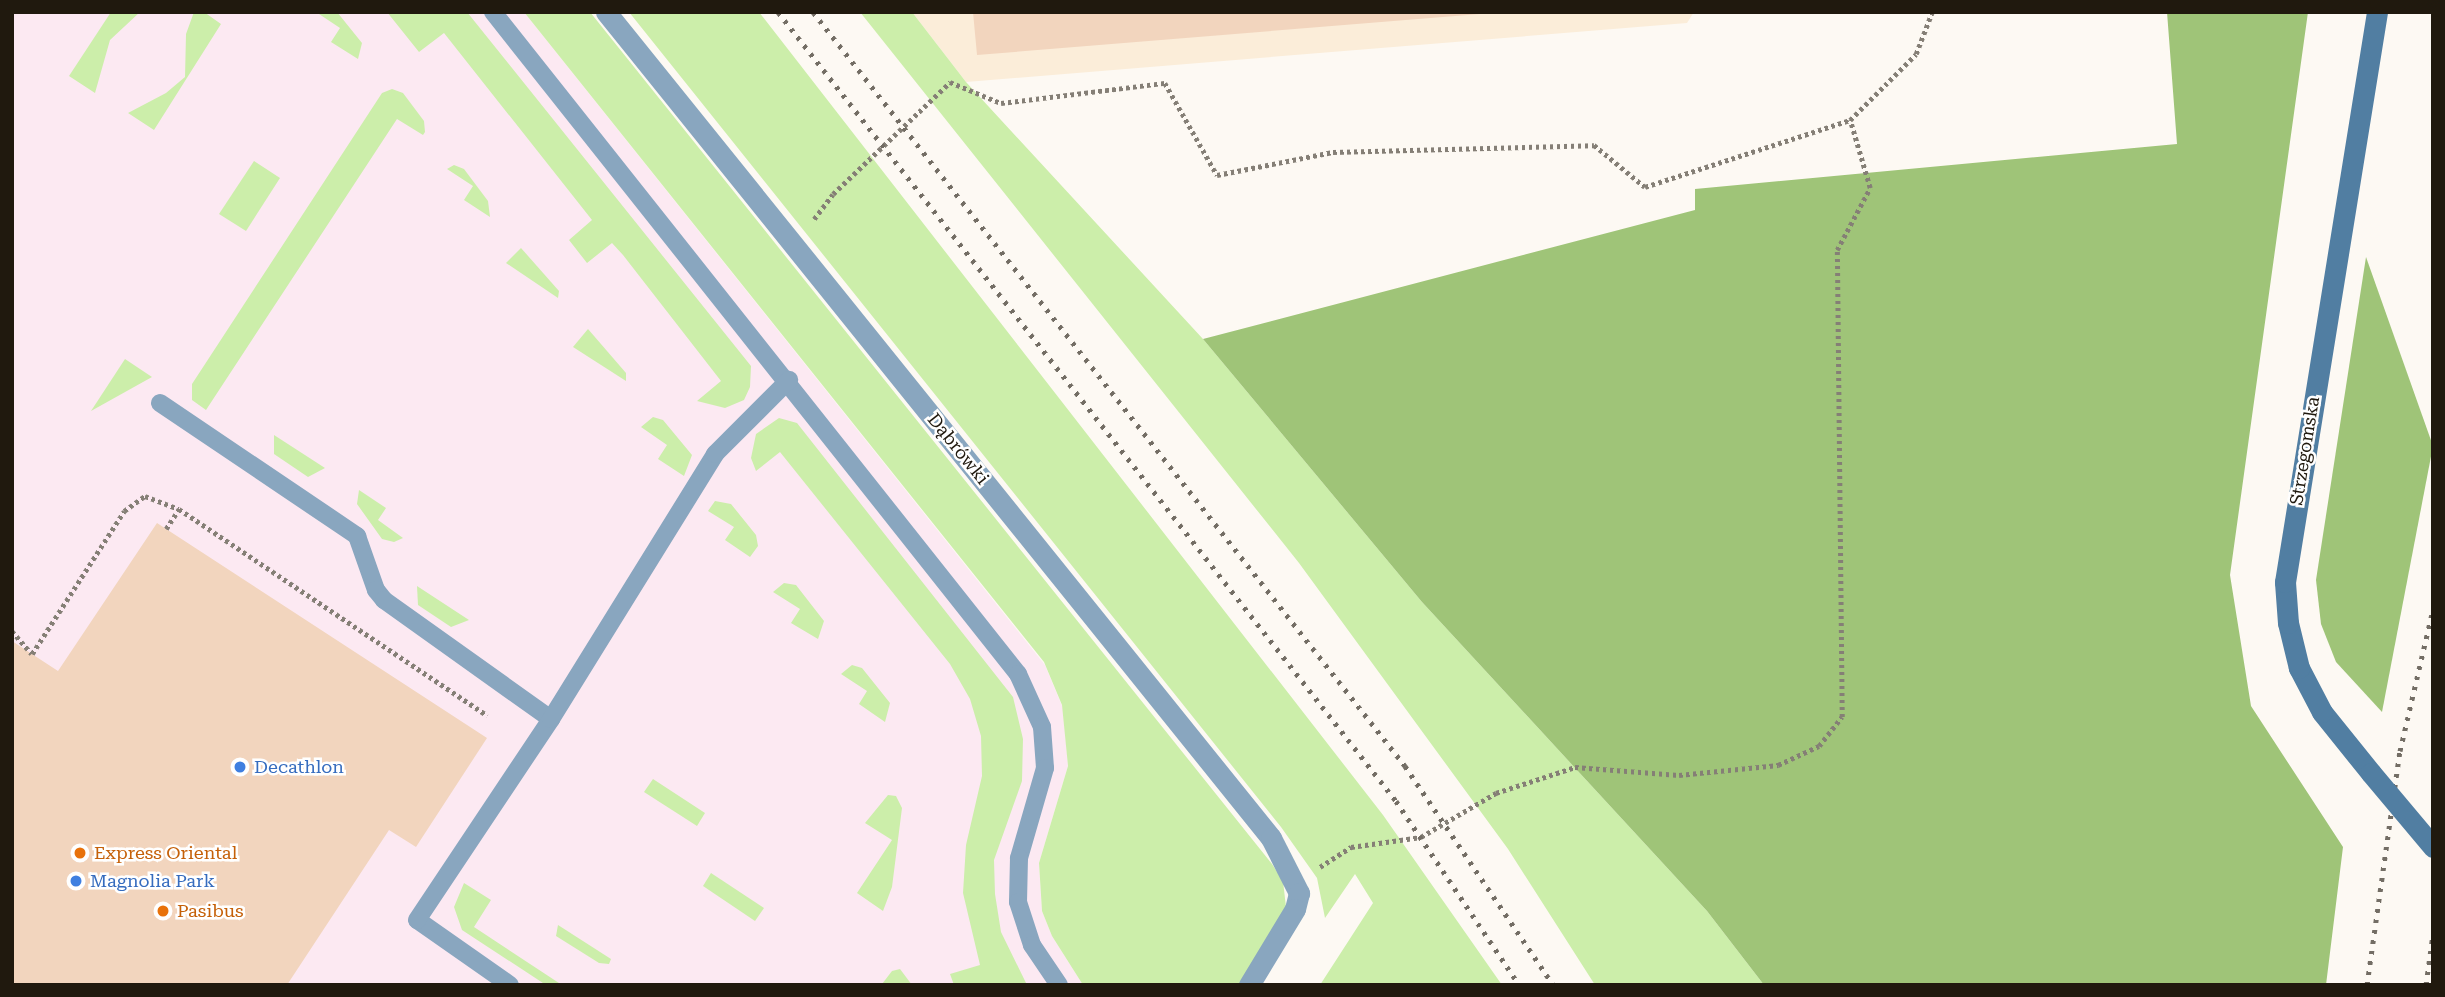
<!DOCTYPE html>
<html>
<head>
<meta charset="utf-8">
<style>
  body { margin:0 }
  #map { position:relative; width:2445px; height:997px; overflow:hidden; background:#fdf9f3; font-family:"Roboto Serif",serif }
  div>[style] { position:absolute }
  .commercial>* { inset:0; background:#fce9f2 }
  .industrial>* { inset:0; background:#fbedd9 }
  .green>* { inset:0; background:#cea }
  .forest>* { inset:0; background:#9fc478 }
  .building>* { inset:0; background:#f2d5be }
  .path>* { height:4.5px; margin-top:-2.25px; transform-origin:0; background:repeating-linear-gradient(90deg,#857f76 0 3.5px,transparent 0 7px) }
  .lane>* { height:18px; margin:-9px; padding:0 9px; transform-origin:9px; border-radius:9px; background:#89a6bf }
  .street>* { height:21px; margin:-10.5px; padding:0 10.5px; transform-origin:10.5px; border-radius:10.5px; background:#89a6bf }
  .secondary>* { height:21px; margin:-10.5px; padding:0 10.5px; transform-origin:10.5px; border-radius:10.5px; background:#517ea2 }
  .rail>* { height:5px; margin-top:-2.5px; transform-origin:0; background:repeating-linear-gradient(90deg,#736d64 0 3.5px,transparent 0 10.5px) }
  .secondary-bridge>* { height:21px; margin:-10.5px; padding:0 10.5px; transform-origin:10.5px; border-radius:10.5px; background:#517ea2 }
  .dots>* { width:19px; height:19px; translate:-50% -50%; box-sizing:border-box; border:4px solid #fff; border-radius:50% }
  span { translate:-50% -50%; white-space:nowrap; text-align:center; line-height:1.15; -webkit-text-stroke:5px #fff; paint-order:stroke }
  .street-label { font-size:18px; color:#20190e }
  .shop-label { font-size:18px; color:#366cbe }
  .left { translate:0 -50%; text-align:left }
  .food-label { font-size:18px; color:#c56008 }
  .frame { position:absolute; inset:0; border:14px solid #20190e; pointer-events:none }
</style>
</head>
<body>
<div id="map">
  <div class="commercial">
    <i style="clip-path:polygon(12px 12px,524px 12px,1045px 665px,1063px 708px,1068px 766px,1039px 863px,1042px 911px,1052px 936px,1083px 985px,12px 985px)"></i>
  </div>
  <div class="industrial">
    <i style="clip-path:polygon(912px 12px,1694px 12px,1687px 23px,966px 82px)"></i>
  </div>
  <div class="green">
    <i style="clip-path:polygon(111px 12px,140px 12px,110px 40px,95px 93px,69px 76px)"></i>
    <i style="clip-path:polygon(194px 12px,204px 12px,221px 24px,154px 130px,128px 113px,166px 93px,185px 77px,186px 34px)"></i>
    <i style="clip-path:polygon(316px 12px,337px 12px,362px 43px,358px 59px,331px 42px,340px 28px)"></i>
    <i style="clip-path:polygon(387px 12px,467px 12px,751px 366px,750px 387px,744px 400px,725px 408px,697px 401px,721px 381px,623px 255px,612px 243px,587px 263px,569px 240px,592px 220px,444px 33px,419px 52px)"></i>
    <i style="clip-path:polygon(524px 12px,590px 12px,1272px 864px,1283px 881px,1286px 907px,1239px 985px,1083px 985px,1052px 936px,1042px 911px,1039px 863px,1068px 766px,1062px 705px,1044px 662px)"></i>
    <i style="clip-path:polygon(629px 12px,759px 12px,1383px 815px,1502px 985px,1320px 985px,1373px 903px,1355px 874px,1325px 918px,1317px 878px,1281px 827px)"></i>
    <i style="clip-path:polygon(860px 12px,912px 12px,966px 82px,1203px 339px,1422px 602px,1707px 911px,1764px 985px,1595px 985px,1508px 849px,1299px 563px)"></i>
    <i style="clip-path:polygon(392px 89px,403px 93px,424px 121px,425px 132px,423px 135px,397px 119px,206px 410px,192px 400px,192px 384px,382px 93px)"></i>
    <i style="clip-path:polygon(254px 161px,280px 178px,246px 231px,219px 214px)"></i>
    <i style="clip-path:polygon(454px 165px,464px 169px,488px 201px,490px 217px,464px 200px,473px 186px,447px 169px)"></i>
    <i style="clip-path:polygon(521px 248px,559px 291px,558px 298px,506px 263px)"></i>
    <i style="clip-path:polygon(588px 329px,626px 373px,626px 381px,573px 347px)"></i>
    <i style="clip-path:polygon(125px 359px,152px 377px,91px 411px)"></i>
    <i style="clip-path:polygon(653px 417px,663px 420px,692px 455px,684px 476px,658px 459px,667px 445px,641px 427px)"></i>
    <i style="clip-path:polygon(779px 418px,797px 423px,1013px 697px,1023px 739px,1022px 781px,994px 860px,995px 894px,1001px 932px,1027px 985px,954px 985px,950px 974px,980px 965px,963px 893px,966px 845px,982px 776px,981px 736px,970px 699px,950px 664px,780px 452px,756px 471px,751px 458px,756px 434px)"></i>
    <i style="clip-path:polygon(274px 435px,325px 468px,308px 477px,274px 454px)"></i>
    <i style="clip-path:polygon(359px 490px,386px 508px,378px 520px,403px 538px,394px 542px,382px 539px,357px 504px)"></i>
    <i style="clip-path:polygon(715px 501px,731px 504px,756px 535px,758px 546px,750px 557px,725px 540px,734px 527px,708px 511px)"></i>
    <i style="clip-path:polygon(784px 583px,796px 585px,824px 621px,818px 639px,791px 623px,800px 609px,773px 592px)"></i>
    <i style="clip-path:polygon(417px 586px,469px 620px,451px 627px,418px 605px)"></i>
    <i style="clip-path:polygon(852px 665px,862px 668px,890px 703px,885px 722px,859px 704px,867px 691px,841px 674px)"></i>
    <i style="clip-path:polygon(653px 779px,705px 813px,697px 826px,644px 792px)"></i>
    <i style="clip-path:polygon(888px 795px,896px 796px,902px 808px,892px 887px,883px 911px,857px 893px,892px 840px,865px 823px)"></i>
    <i style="clip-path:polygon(711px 873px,764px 908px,755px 921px,703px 886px)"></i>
    <i style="clip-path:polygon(464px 883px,491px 900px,474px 927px,562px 985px,546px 985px,462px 930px,454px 907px)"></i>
    <i style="clip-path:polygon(558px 925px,611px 959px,609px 964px,599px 963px,556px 936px)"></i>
    <i style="clip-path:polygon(900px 969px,912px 985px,882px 984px,892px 971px)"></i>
  </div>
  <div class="forest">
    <i style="clip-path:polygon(2167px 12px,2308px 12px,2230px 575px,2251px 706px,2343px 847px,2326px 985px,1764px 985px,1707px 911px,1422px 602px,1203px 339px,1695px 210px,1695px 189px,2177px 144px)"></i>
    <i style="clip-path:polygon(2366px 257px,2433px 446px,2382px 712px,2336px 662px,2321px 624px,2316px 580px)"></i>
  </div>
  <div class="building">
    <i style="clip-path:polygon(973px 12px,1480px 12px,1480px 14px,977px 55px)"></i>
    <i style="clip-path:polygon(157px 523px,487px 738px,416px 847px,389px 830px,287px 985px,12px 985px,12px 641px,58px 671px)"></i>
  </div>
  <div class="path">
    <i style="left:814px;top:219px;width:31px;rotate:-53deg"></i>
    <i style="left:833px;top:194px;width:162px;rotate:-43.7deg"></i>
    <i style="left:950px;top:82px;width:55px;rotate:22.4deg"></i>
    <i style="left:1001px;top:103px;width:165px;rotate:-7deg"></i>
    <i style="left:1165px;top:83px;width:106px;rotate:60.5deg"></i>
    <i style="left:1217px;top:175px;width:118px;rotate:-11.2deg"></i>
    <i style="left:1333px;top:152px;width:261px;rotate:-1.5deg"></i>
    <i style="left:1594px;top:145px;width:66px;rotate:39.5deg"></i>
    <i style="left:1645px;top:187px;width:216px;rotate:-18.1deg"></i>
    <i style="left:1850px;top:120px;width:93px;rotate:-45deg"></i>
    <i style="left:1916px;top:54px;width:45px;rotate:-69.1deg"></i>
    <i style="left:166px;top:529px;width:24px;rotate:-57deg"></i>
    <i style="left:12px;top:631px;width:30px;rotate:49deg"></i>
    <i style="left:32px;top:654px;width:170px;rotate:-57.2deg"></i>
    <i style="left:124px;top:511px;width:26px;rotate:-36deg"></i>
    <i style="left:145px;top:496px;width:36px;rotate:21deg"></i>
    <i style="left:179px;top:509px;width:371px;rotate:33.8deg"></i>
    <i style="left:1320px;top:867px;width:37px;rotate:-33deg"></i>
    <i style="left:1351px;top:847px;width:71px;rotate:-8.1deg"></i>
    <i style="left:1421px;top:837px;width:87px;rotate:-30.4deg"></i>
    <i style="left:1496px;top:793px;width:83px;rotate:-18.2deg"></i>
    <i style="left:1575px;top:767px;width:104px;rotate:4.4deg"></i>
    <i style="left:1679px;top:775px;width:100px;rotate:-5.8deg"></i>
    <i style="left:1778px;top:765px;width:45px;rotate:-24.9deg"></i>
    <i style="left:1819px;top:746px;width:37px;rotate:-52deg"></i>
    <i style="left:1842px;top:717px;width:467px;rotate:-90.6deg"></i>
    <i style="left:1837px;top:250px;width:70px;rotate:-62deg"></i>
    <i style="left:1870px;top:188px;width:71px;rotate:-106.4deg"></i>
  </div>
  <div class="lane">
    <i style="left:493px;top:12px;width:845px;rotate:51.58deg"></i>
    <i style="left:1018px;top:674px;width:58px;rotate:65.6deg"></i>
    <i style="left:1042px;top:727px;width:41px;rotate:85.8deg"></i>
    <i style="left:1045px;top:768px;width:94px;rotate:106.1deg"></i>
    <i style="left:1019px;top:858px;width:44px;rotate:91.3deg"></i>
    <i style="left:1018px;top:902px;width:45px;rotate:72deg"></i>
    <i style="left:1032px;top:945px;width:48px;rotate:56deg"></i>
    <i style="left:160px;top:403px;width:238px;rotate:34deg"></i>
    <i style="left:357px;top:536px;width:57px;rotate:70.6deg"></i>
    <i style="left:376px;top:590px;width:13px;rotate:51deg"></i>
    <i style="left:384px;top:600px;width:205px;rotate:35.5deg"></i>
    <i style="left:510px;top:985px;width:113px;rotate:-145deg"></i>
    <i style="left:417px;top:920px;width:242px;rotate:-56.3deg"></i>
    <i style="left:551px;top:719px;width:312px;rotate:-58.2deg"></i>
    <i style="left:715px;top:454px;width:105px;rotate:-45deg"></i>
  </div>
  <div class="street">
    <i style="left:606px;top:12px;width:1060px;rotate:51.16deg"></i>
    <i style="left:1271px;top:838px;width:62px;rotate:63deg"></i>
    <i style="left:1299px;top:893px;width:16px;rotate:104deg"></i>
    <i style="left:1295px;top:909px;width:89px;rotate:121.2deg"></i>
  </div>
  <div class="secondary">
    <i style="left:2371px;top:773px;width:78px;rotate:-128.8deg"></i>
    <i style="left:2322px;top:712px;width:50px;rotate:-117.6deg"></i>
    <i style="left:2299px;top:668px;width:46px;rotate:-103.7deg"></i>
    <i style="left:2288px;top:623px;width:41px;rotate:-94.2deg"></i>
    <i style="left:2285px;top:582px;width:577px;rotate:-80.83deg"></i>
  </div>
  <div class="rail">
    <i style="left:778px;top:12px;width:1002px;rotate:51.93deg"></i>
    <i style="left:1396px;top:801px;width:221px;rotate:56.2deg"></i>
    <i style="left:813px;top:12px;width:959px;rotate:51.86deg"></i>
    <i style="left:1405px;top:766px;width:264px;rotate:55.9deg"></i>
    <i style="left:2367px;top:985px;width:236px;rotate:-82deg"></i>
    <i style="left:2400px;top:751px;width:146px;rotate:-76.9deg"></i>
    <i style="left:2426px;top:985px;width:51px;rotate:-82.2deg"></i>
  </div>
  <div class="secondary-bridge">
    <i style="left:2371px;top:773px;width:97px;rotate:50deg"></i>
  </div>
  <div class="dots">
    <i style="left:240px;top:767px;background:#3f7fe0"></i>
    <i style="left:80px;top:853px;background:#e8710a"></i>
    <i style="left:76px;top:881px;background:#3f7fe0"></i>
    <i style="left:163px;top:911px;background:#e8710a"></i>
  </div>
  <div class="street-label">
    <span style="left:958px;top:449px;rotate:51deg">Dąbrówki</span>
    <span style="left:2305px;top:451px;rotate:-81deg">Strzegomska</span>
  </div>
  <div class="shop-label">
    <span class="left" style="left:254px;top:767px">Decathlon</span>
    <span class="left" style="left:90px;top:881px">Magnolia Park</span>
  </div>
  <div class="food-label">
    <span class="left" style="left:94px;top:853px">Express Oriental</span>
    <span class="left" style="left:177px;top:911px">Pasibus</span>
  </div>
  <div class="frame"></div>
</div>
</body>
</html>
